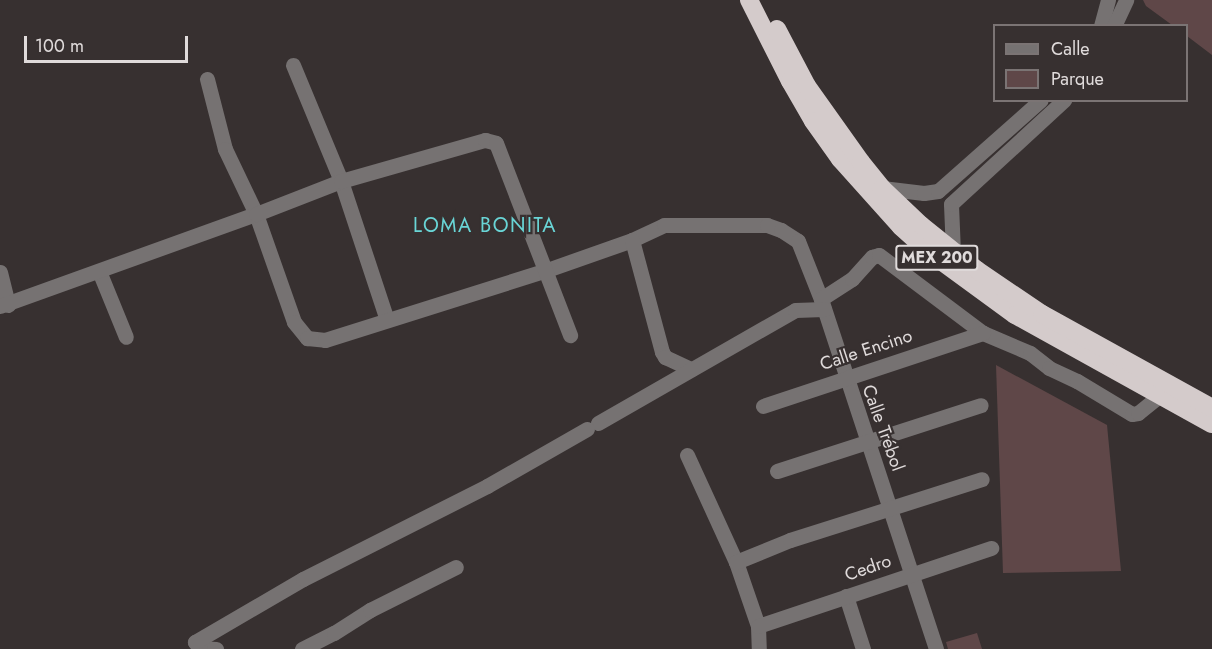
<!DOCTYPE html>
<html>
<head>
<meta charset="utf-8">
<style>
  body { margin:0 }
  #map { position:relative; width:1212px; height:649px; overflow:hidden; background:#373030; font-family:Jost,sans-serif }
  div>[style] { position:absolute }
  .green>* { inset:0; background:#5f4748 }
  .minor>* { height:15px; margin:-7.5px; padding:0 7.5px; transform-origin:7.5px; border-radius:7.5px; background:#767272 }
  .highway>* { height:18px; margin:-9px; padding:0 9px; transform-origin:9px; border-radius:9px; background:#d4cbcb }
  span { translate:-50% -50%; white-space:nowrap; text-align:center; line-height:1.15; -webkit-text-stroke:4.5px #373030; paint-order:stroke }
  .shield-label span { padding:2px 4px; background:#373030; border:2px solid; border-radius:4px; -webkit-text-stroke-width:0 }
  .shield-label { font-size:16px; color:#e0dbdb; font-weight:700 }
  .street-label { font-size:18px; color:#e0dbdb }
  .neighbourhood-label { font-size:20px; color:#69d5d6; letter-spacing:1.5px }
  .legend { position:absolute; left:993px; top:24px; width:195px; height:78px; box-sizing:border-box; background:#373030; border:2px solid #7b7474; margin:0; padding:8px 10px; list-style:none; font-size:18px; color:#e0dbdb }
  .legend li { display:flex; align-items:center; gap:12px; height:30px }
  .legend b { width:30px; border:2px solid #7b7474 }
  .scale { position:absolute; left:24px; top:36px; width:164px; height:27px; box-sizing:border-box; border:3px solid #e0dbdb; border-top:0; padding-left:8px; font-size:18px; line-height:21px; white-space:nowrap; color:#e0dbdb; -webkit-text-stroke:4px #373030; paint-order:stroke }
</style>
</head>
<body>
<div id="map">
  <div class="green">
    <i style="clip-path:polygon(1143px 0,1212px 0,1212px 55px,1187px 36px,1186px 26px,1172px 25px,1146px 6px)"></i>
    <i style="clip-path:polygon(996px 365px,1107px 425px,1121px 571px,1003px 573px)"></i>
    <i style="clip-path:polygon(977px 633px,982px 649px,948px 649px,946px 642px)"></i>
  </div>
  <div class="minor">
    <i style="left:1101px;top:26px;width:27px;rotate:-75deg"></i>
    <i style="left:1114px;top:26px;width:29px;rotate:-65deg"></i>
    <i style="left:293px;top:65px;width:126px;rotate:67.5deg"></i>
    <i style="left:341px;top:181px;width:146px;rotate:71.7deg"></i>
    <i style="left:207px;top:79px;width:72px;rotate:75.6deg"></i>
    <i style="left:225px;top:149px;width:72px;rotate:64.5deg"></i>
    <i style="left:256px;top:214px;width:114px;rotate:70.6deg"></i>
    <i style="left:294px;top:322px;width:21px;rotate:51deg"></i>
    <i style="left:307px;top:338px;width:18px;rotate:6deg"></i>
    <i style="left:325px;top:340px;width:233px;rotate:-17.5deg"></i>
    <i style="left:547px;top:270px;width:90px;rotate:-19.4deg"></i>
    <i style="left:632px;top:240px;width:35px;rotate:-25deg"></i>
    <i style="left:664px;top:225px;width:103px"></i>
    <i style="left:767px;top:225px;width:15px;rotate:20deg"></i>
    <i style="left:781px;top:230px;width:20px;rotate:33deg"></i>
    <i style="left:798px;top:241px;width:62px;rotate:68.4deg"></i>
    <i style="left:821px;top:299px;width:368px;rotate:71.8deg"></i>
    <i style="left:882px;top:188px;width:42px;rotate:6.8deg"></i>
    <i style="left:924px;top:193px;width:14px;rotate:-8deg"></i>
    <i style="left:938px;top:191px;width:137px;rotate:-41.5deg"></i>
    <i style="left:632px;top:240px;width:116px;rotate:75deg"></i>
    <i style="left:662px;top:352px;width:6px;rotate:59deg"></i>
    <i style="left:665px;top:357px;width:29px;rotate:25deg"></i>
    <i style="left:953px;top:252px;width:48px;rotate:-92.4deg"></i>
    <i style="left:951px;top:204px;width:154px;rotate:-42.6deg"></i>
    <i style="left:99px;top:271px;width:71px;rotate:67.8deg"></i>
    <i style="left:0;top:272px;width:34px;rotate:76deg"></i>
    <i style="left:821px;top:299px;width:37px;rotate:-33deg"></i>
    <i style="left:852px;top:279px;width:30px;rotate:-48deg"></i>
    <i style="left:872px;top:257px;width:7px;rotate:-16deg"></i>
    <i style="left:879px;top:255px;width:130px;rotate:36.9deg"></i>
    <i style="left:983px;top:333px;width:51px;rotate:23.1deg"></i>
    <i style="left:1030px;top:353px;width:24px;rotate:38deg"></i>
    <i style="left:1049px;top:368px;width:31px;rotate:25deg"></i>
    <i style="left:1077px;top:381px;width:64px;rotate:31deg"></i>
    <i style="left:1132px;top:414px;width:6px;rotate:-9deg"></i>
    <i style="left:1138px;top:413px;width:28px;rotate:-39deg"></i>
    <i style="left:0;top:306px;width:272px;rotate:-19.8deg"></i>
    <i style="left:256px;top:214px;width:91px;rotate:-21.2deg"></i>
    <i style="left:341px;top:181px;width:150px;rotate:-15.9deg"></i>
    <i style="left:485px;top:140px;width:11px;rotate:15deg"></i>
    <i style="left:496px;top:143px;width:206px;rotate:68.9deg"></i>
    <i style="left:763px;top:406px;width:232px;rotate:-18.4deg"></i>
    <i style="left:598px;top:423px;width:227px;rotate:-29.8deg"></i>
    <i style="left:795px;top:310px;width:29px;rotate:-2deg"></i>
    <i style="left:687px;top:455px;width:118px;rotate:65.4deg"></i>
    <i style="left:736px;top:562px;width:68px;rotate:71deg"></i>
    <i style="left:758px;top:626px;width:23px;rotate:88deg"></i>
    <i style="left:777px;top:471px;width:214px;rotate:-17.9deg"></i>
    <i style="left:736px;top:562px;width:58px;rotate:-22.2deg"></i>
    <i style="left:790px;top:540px;width:201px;rotate:-17.6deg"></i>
    <i style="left:846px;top:596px;width:56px;rotate:72.2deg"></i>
    <i style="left:758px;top:626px;width:246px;rotate:-18.5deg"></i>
    <i style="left:216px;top:649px;width:16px;rotate:-176deg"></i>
    <i style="left:200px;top:648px;width:8px;rotate:-130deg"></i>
    <i style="left:195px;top:642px;width:125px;rotate:-30.3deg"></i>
    <i style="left:303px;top:579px;width:206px;rotate:-26.8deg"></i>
    <i style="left:487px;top:486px;width:115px;rotate:-29.7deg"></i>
    <i style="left:302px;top:649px;width:36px;rotate:-27deg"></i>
    <i style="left:334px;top:633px;width:43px;rotate:-32.6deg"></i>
    <i style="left:370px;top:610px;width:96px;rotate:-26.6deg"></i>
  </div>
  <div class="highway">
    <i style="left:749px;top:0;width:91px;rotate:63.2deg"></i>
    <i style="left:790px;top:81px;width:46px;rotate:60.1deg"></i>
    <i style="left:813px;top:121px;width:47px;rotate:54.6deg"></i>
    <i style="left:840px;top:159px;width:91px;rotate:48.1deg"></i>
    <i style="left:901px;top:227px;width:39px;rotate:42deg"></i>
    <i style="left:930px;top:253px;width:105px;rotate:36.1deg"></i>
    <i style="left:1015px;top:315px;width:225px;rotate:29deg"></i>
    <i style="left:777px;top:29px;width:64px;rotate:62.2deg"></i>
    <i style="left:807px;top:86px;width:93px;rotate:54.6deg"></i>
    <i style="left:861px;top:162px;width:33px;rotate:51deg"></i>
    <i style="left:882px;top:188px;width:54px;rotate:43.5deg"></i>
    <i style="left:921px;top:225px;width:72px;rotate:38.8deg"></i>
    <i style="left:977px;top:270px;width:78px;rotate:34.1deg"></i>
    <i style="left:1042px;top:314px;width:194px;rotate:28.9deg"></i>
  </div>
  <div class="shield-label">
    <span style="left:937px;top:258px">MEX 200</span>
  </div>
  <div class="street-label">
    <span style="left:866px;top:350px;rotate:-18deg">Calle Encino</span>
    <span style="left:883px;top:428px;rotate:70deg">Calle Trébol</span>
    <span style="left:868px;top:568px;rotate:-19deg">Cedro</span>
  </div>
  <div class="neighbourhood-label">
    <span style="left:485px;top:225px">LOMA BONITA</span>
  </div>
  <ul class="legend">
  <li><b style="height:8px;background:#767272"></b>Calle</li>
  <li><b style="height:16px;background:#5f4748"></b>Parque</li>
  </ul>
  <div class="scale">100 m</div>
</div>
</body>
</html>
